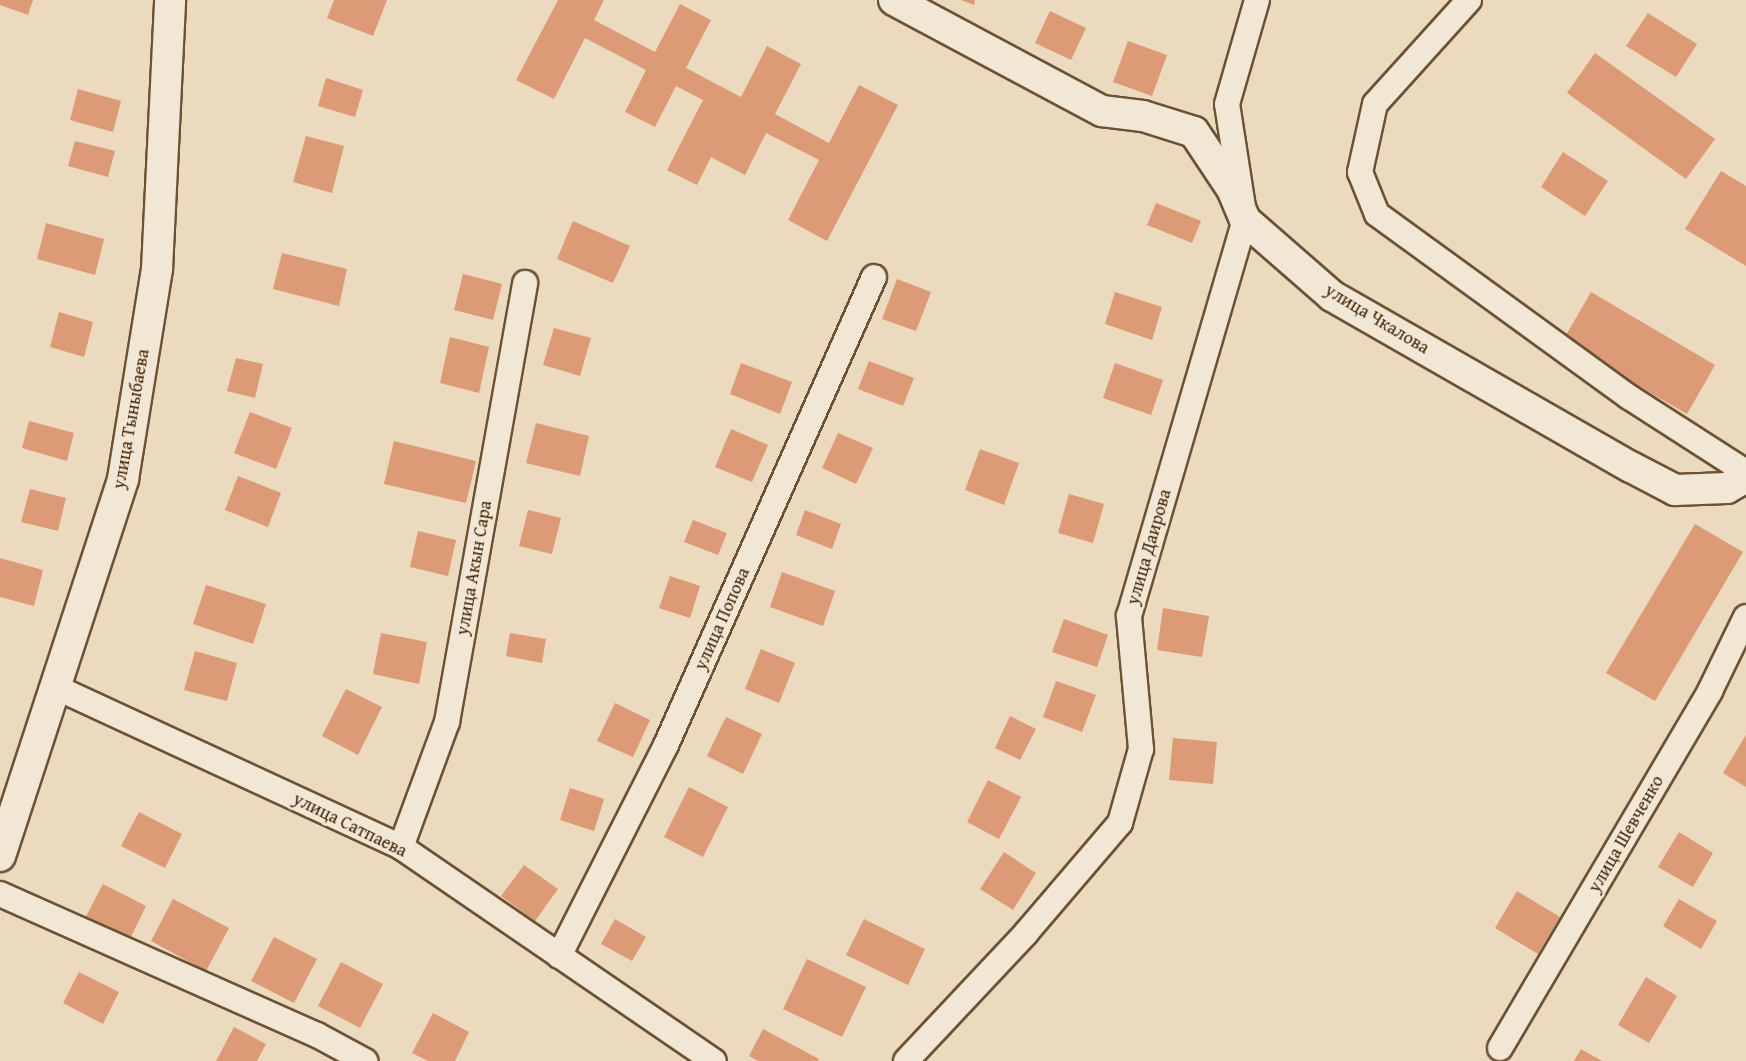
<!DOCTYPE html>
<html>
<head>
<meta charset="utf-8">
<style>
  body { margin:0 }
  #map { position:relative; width:1746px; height:1061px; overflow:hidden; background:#ebdabd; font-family:"Gentium Book Plus",serif }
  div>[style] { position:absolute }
  .building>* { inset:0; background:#dc9a77 }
  .roads { filter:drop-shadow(2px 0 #6b5234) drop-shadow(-2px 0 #6b5234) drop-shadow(0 2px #6b5234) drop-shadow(0 -2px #6b5234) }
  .minor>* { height:24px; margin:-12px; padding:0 12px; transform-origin:12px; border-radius:12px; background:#f2e7d4 }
  .tertiary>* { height:30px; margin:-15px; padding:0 15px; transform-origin:15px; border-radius:15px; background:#f2e7d4 }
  span { translate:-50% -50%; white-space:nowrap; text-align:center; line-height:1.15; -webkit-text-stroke:5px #f2e7d4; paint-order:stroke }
  .street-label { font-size:18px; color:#402507 }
</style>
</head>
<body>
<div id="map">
  <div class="building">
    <i style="clip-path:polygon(0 0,33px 0,28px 15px,0 5px)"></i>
    <i style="clip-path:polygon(334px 0,387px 0,373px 36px,327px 18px)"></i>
    <i style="clip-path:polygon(558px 0,604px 0,594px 20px,655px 52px,680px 4px,711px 20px,686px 68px,741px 97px,767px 46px,801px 64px,775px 114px,829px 143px,859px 85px,898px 105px,827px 241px,788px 220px,819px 160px,766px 133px,745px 175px,711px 157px,697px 185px,667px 170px,703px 100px,676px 86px,655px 127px,625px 112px,646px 70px,585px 38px,554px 99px,516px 80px)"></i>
    <i style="clip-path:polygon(961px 0,975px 0,974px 5px)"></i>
    <i style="clip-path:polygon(1050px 11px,1086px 28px,1071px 60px,1035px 43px)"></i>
    <i style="clip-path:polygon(1648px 13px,1697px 44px,1676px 77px,1626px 46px)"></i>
    <i style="clip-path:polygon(1128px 41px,1167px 55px,1152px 96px,1113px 82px)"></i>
    <i style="clip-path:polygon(1595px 53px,1715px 139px,1686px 179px,1567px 93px)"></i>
    <i style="clip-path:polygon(326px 78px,363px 90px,355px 117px,318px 106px)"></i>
    <i style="clip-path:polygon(78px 89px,121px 101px,113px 132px,70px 120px)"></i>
    <i style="clip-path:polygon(306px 136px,344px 146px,332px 193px,293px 182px)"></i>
    <i style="clip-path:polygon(75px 141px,115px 151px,108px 177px,68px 166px)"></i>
    <i style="clip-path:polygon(1563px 152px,1608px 181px,1585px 216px,1541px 187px)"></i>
    <i style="clip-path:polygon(1721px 171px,1746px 186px,1746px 266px,1685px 229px)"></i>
    <i style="clip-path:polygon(1156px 203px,1201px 221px,1192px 243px,1147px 225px)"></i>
    <i style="clip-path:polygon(573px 221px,630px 246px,613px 283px,557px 259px)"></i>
    <i style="clip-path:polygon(46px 223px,104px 239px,95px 275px,37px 259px)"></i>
    <i style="clip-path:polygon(282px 253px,347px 269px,339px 306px,273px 289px)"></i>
    <i style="clip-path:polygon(463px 274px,502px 284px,493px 320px,454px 310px)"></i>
    <i style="clip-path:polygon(897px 279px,931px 292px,916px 331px,882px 319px)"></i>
    <i style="clip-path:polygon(1115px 292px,1162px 307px,1152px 340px,1105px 324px)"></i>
    <i style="clip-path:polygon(1591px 292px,1715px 365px,1687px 414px,1562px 342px)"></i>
    <i style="clip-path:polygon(59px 312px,93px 322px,84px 357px,50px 347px)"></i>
    <i style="clip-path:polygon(554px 328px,591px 338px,580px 376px,543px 365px)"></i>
    <i style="clip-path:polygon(450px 337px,489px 347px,479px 393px,440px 383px)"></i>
    <i style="clip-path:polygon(236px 358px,263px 364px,255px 398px,227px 391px)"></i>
    <i style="clip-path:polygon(869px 361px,914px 378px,903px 406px,858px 389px)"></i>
    <i style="clip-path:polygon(741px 363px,792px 382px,780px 414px,730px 394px)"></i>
    <i style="clip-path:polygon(1115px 363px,1163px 380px,1151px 415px,1103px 398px)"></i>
    <i style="clip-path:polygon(250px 412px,292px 428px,276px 469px,234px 453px)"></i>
    <i style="clip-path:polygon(29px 421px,74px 433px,67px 461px,22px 448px)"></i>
    <i style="clip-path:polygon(536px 423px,589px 436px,580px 476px,526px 463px)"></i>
    <i style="clip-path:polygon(731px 429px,768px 445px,752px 482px,715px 467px)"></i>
    <i style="clip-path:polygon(838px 433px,873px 448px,856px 484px,822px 468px)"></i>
    <i style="clip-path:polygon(394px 441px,476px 461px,466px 503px,384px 484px)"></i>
    <i style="clip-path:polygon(980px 449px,1019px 463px,1004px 505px,965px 490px)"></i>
    <i style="clip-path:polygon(238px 476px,281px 493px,268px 527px,225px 510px)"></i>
    <i style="clip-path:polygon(30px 489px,66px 498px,58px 531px,21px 522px)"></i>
    <i style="clip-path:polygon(1069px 494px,1104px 504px,1093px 543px,1058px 533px)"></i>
    <i style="clip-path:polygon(528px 510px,561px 518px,552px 554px,519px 546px)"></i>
    <i style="clip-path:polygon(805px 510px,841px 524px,832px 549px,796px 535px)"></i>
    <i style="clip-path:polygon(693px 520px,727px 533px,718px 555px,684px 542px)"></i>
    <i style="clip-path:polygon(1695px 524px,1743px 552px,1655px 701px,1606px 673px)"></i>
    <i style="clip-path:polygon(418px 531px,456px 540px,448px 576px,410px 567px)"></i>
    <i style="clip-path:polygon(0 558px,43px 570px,34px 606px,0 597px)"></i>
    <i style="clip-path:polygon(782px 572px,835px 591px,823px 626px,770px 607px)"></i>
    <i style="clip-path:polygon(670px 576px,700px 586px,690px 618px,659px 608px)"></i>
    <i style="clip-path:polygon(206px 585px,266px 604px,253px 644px,193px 624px)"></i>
    <i style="clip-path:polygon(1163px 608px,1209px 616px,1202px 657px,1157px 650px)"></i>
    <i style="clip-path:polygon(1064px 619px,1108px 635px,1097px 667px,1052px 652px)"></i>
    <i style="clip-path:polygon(381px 633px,427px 642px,419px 684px,373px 674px)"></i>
    <i style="clip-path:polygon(510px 633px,546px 639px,542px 663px,506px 656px)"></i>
    <i style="clip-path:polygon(761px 649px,795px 663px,779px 703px,745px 689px)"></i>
    <i style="clip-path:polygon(195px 651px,237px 663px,227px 701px,184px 690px)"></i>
    <i style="clip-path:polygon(1056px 681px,1096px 695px,1082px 732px,1043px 717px)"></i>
    <i style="clip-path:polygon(346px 689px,382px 707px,358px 755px,322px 736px)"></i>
    <i style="clip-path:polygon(615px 703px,650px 720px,633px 757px,597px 741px)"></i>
    <i style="clip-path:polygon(1010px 716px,1036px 729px,1020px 760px,995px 748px)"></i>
    <i style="clip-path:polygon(726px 717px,762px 734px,743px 774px,707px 756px)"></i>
    <i style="clip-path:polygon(1746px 735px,1746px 787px,1723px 773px)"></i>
    <i style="clip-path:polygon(1173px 738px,1217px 742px,1213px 784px,1169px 780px)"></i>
    <i style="clip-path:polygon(988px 780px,1021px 797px,999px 839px,967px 822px)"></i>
    <i style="clip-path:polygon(689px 787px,728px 807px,703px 857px,664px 837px)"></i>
    <i style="clip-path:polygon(570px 788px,604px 799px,594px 831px,560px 820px)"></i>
    <i style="clip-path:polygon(139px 812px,182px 834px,165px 868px,121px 846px)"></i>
    <i style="clip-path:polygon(1679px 832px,1713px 853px,1693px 887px,1658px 867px)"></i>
    <i style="clip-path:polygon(1004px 852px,1036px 873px,1013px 910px,980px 889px)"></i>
    <i style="clip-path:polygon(524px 865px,558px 889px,535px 921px,501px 896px)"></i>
    <i style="clip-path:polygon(103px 884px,146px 906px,129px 941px,85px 918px)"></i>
    <i style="clip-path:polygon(1517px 891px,1560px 917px,1538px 954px,1495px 928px)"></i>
    <i style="clip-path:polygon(173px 899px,229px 928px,206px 971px,151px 941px)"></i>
    <i style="clip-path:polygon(1679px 899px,1717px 921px,1701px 949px,1663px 926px)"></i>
    <i style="clip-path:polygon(615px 919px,646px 937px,632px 961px,601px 944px)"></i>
    <i style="clip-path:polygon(864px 919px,925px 949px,908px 985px,846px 955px)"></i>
    <i style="clip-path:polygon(274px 937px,317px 959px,294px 1003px,251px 981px)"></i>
    <i style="clip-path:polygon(807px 959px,866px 987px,842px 1037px,783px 1009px)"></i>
    <i style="clip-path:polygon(341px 962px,383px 984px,360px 1028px,318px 1006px)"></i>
    <i style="clip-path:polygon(79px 972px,119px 992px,103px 1024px,63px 1003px)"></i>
    <i style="clip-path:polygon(1646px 977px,1677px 996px,1649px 1043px,1618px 1025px)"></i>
    <i style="clip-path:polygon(433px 1013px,469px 1032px,455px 1061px,428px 1061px,412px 1053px)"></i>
    <i style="clip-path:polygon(234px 1027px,266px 1044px,257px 1061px,216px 1061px)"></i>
    <i style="clip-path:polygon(763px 1029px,819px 1059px,818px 1061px,758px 1061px,749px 1056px)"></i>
    <i style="clip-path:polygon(1581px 1049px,1602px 1061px,1574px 1061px)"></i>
  </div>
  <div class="roads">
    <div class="minor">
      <i style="left:1469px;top:0;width:140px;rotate:132.1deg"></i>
      <i style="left:1375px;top:104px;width:70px;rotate:102.4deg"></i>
      <i style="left:1360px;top:172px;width:45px;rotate:68deg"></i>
      <i style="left:1377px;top:214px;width:311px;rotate:36deg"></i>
      <i style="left:1629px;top:397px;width:139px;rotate:32.7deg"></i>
      <i style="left:55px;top:687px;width:381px;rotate:24.8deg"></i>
      <i style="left:401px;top:847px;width:379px;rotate:34.4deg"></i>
      <i style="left:401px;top:847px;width:133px;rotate:-69.8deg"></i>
      <i style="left:447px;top:722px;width:446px;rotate:-79.9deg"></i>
      <i style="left:0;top:894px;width:347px;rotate:24deg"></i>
      <i style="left:317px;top:1035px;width:55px;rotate:28.4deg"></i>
      <i style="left:559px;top:956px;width:237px;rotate:-63.1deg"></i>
      <i style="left:666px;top:745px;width:512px;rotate:-66.04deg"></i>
      <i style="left:1500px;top:1048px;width:414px;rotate:-59.5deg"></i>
      <i style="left:1710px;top:691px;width:82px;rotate:-64.1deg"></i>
      <i style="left:906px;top:1061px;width:175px;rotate:-46.8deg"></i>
      <i style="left:1026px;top:933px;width:145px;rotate:-49.5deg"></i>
      <i style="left:1120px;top:823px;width:77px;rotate:-74.2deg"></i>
      <i style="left:1141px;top:749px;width:134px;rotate:-95.2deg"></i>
      <i style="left:1129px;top:616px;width:413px;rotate:-73.7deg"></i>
      <i style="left:1245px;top:220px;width:117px;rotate:-98.8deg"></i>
      <i style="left:1227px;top:104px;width:108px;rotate:-73.9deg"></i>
    </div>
    <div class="tertiary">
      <i style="left:894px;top:0;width:236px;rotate:28.1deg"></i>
      <i style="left:1102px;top:111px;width:41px;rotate:7deg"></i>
      <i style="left:1143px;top:116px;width:53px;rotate:17.4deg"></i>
      <i style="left:1194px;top:132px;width:69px;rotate:56.3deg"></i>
      <i style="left:1232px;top:189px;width:34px;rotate:67deg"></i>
      <i style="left:1245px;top:220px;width:116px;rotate:41.1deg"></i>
      <i style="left:1332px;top:296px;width:344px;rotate:29.8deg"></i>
      <i style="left:1631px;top:467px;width:50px;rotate:27.6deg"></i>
      <i style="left:1675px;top:490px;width:52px;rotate:-2.2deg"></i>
      <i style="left:1727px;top:488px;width:22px;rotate:-30deg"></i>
      <i style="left:0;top:856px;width:397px;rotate:-71.9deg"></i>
      <i style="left:123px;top:479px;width:213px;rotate:-80.8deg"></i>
      <i style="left:157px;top:269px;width:269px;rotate:-87.2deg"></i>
    </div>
  </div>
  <div class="street-label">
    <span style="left:1377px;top:319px;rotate:31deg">улица Чкалова</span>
    <span style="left:131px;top:419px;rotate:-80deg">улица Тыныбаева</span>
    <span style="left:1149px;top:547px;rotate:-74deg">улица Даирова</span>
    <span style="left:474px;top:568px;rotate:-80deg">улица Акын Сара</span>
    <span style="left:722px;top:619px;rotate:-66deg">улица Попова</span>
    <span style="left:350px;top:825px;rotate:26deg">улица Сатпаева</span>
    <span style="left:1626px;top:834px;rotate:-60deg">улица Шевченко</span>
  </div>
</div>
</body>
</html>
